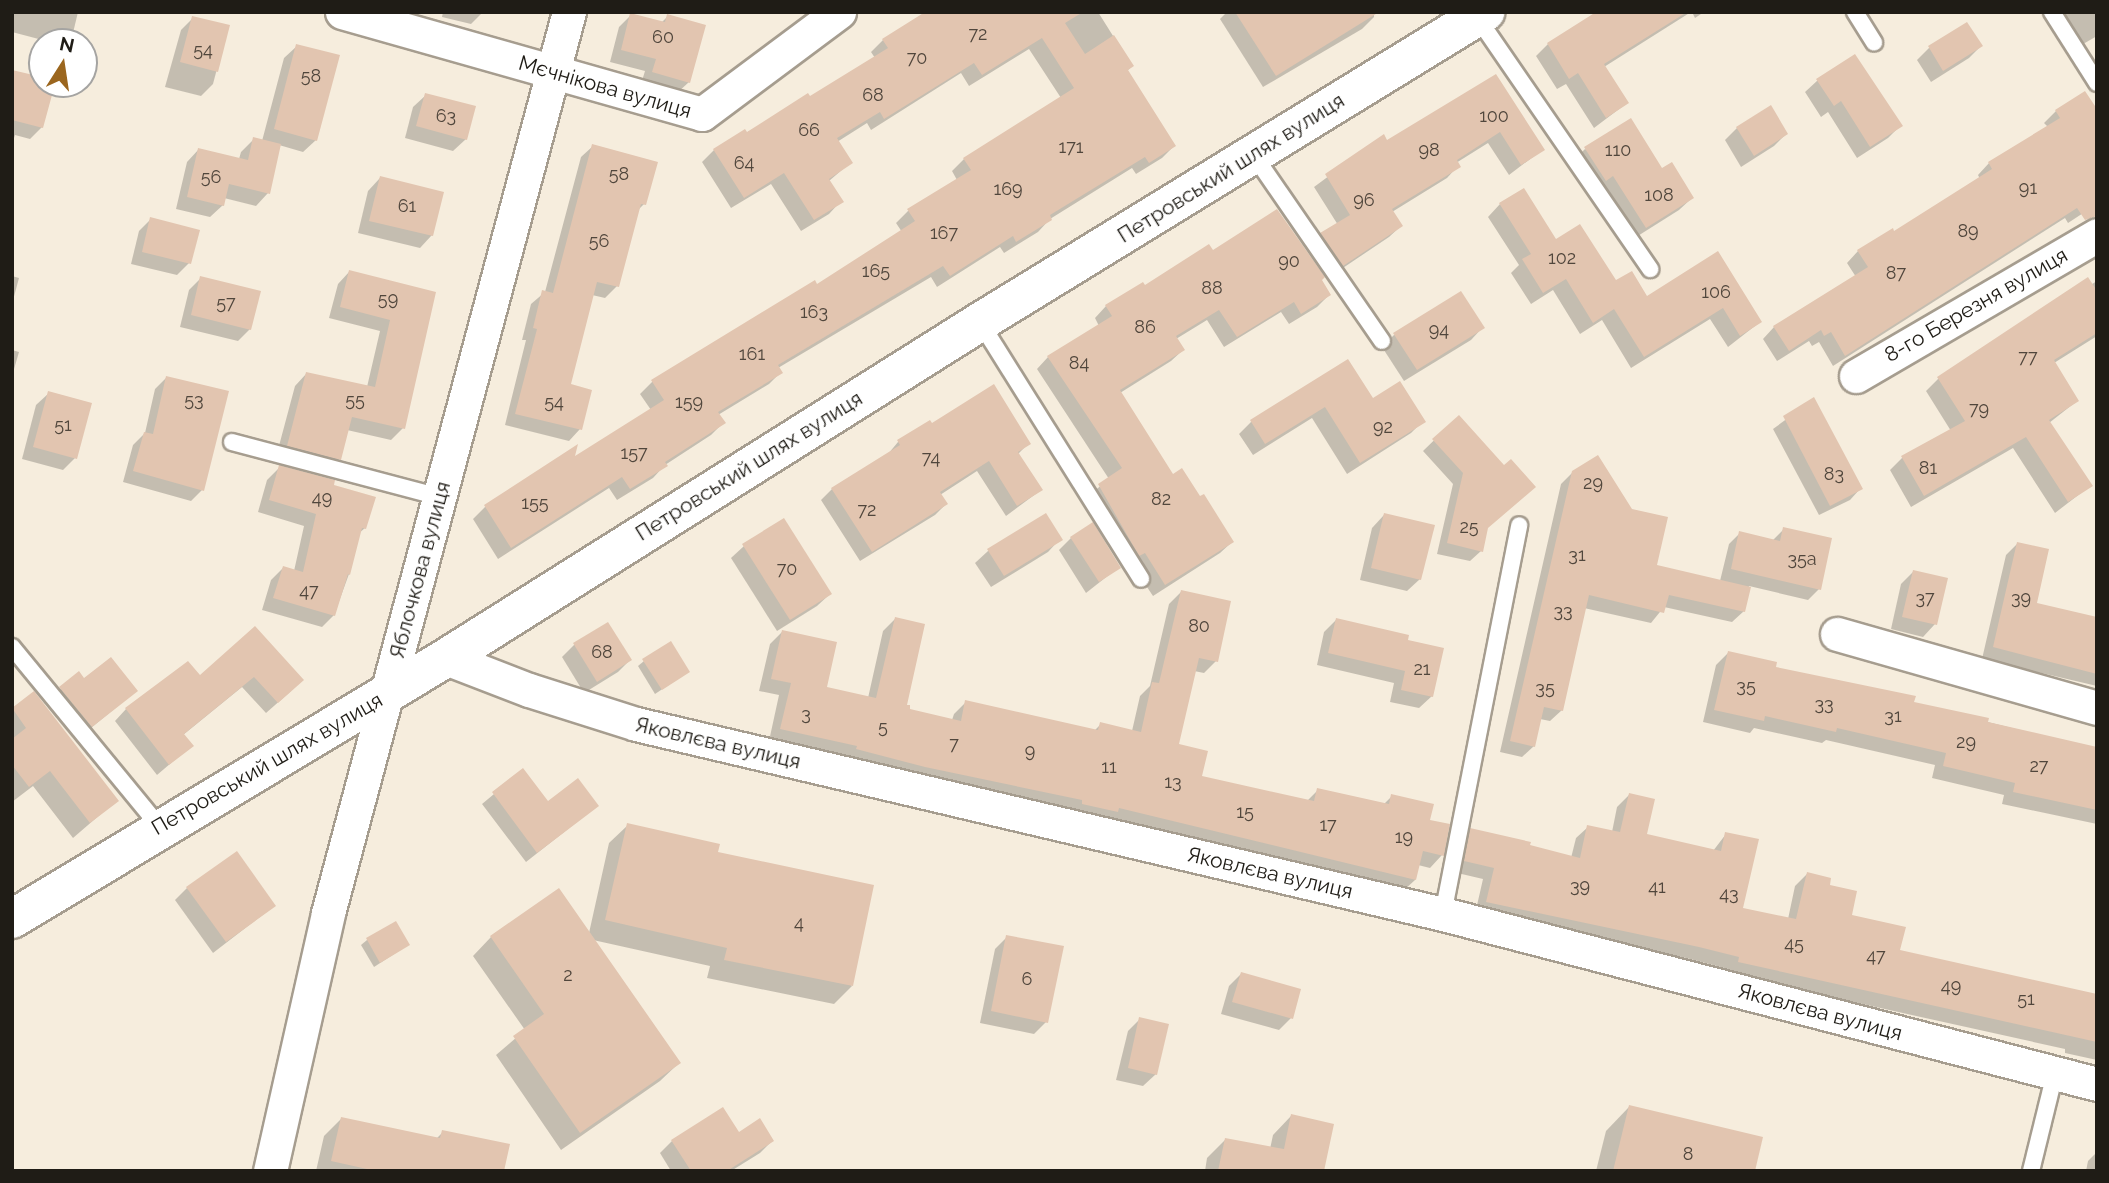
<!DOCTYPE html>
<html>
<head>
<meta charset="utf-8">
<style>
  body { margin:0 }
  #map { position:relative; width:2109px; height:1183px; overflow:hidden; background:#f6eddd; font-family:Raleway,sans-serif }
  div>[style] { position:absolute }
  .shadow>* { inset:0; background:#0003 }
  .building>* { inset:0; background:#e2c5b0 }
  .roads { filter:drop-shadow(2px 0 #a69d8f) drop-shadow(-2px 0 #a69d8f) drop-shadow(0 2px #a69d8f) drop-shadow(0 -2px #a69d8f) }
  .service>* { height:16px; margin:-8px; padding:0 8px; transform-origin:8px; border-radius:8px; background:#fff }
  .minor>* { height:33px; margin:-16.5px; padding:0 16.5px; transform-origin:16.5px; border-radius:16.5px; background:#fff }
  .tertiary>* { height:38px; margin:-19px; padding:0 19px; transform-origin:19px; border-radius:19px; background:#fff }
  span { translate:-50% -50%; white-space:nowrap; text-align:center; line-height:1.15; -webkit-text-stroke:5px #fff; paint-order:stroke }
  .number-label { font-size:18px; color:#50463c }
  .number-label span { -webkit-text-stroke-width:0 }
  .street-label { font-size:21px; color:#1f1c16 }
  .frame { position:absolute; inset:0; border:14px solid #1f1c16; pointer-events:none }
  .north { position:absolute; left:28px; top:28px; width:70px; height:70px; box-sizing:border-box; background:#fff; border:2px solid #a5a4a2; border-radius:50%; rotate:12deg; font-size:19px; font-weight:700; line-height:28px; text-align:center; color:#1f1c16 }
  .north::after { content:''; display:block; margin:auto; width:24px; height:32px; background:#9b661e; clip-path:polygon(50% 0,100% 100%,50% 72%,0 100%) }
</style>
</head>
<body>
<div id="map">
  <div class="shadow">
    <i style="clip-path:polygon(12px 12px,78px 12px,73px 33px,63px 42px,50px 42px,12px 32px)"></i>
    <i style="clip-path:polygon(443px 12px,483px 12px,471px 24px,442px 17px)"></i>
    <i style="clip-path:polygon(929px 12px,1098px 12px,1132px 66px,1127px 71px,1174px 146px,1162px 158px,1136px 174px,1132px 168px,1050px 219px,1038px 232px,1004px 253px,1000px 247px,937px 287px,931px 277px,778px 368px,781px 372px,769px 384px,718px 415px,723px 423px,711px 435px,665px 465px,653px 478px,617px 500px,609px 488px,498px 559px,473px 519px,485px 507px,575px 448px,573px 459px,651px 410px,640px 394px,653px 381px,817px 286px,902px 232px,896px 223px,908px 211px,957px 180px,952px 171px,964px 159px,1061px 98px,1029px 49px,969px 86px,961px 73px,871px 130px,867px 123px,837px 142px,850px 163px,829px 181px,841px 201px,829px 214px,801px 231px,771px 184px,731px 208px,702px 162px,714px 150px,809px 99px,875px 58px,871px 52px,883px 40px)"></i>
    <i style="clip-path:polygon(1227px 12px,1374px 12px,1374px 17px,1362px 29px,1263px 87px,1220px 19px)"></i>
    <i style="clip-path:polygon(1609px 12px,1691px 12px,1604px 67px,1627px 103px,1594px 128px,1566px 84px,1557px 89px,1536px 56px,1548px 44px)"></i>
    <i style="clip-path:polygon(1692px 12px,1704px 12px,1695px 18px)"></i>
    <i style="clip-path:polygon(2047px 12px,2097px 12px,2097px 36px,2071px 51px)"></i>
    <i style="clip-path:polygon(631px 15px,661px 23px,668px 16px,689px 82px,676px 94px,641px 84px,645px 71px,610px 62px,619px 27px)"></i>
    <i style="clip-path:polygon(193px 18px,228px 27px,213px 84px,201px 96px,165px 87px,181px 30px)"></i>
    <i style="clip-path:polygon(297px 46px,316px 140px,303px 152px,279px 145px,268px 193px,256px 206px,224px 198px,223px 205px,210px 217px,176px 209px,187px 162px,199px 149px,239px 159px,241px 152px,254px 139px,262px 141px,284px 58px)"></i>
    <i style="clip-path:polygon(1981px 46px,1969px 58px,1931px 82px,1917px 60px,1929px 48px)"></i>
    <i style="clip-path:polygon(12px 71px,42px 79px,42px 84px,53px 84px,42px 127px,30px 139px,15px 135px,12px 144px)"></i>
    <i style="clip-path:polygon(1496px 76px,1542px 150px,1509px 175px,1488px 143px,1456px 163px,1458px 166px,1447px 178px,1392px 212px,1401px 226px,1389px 237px,1331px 276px,1310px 246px,1338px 225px,1314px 187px,1383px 136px,1387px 142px)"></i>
    <i style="clip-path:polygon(1818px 80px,1900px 126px,1888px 138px,1857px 158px,1828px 112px,1821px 117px,1805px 92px)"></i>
    <i style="clip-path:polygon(2085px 93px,2097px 204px,2068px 223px,2065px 218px,1833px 366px,1819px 342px,1812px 346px,1809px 341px,1777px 361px,1763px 339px,1774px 327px,1856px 277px,1847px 263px,1858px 251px,1894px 233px,1980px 179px,1978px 175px,1989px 163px,2048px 127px,2044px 123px,2056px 111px)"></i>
    <i style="clip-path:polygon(426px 95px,466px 139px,453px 151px,405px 138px,413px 107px)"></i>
    <i style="clip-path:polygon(1737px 128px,1786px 134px,1774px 146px,1741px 167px,1725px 140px)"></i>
    <i style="clip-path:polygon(593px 146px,644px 204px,637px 211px,617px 286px,605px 298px,592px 295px,569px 386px,580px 429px,569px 441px,505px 425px,526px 340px,522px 340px,531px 304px,545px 292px,581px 157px)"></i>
    <i style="clip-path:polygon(1585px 149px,1692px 198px,1679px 210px,1633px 239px,1573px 161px)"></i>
    <i style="clip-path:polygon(380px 178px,432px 235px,420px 248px,358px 233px,368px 191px)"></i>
    <i style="clip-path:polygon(1500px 204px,1616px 283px,1647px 298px,1717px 254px,1760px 322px,1728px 347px,1710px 319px,1631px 368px,1602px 320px,1580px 334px,1553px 290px,1531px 304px,1511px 273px,1519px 265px,1488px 217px)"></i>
    <i style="clip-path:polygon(151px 219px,189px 263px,177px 275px,131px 264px,139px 231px)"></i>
    <i style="clip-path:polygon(1212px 252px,1320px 280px,1329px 295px,1317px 307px,1289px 324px,1281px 312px,1224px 347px,1207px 320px,1176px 339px,1183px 350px,1171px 361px,1120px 393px,1173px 476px,1199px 499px,1232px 542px,1220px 553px,1153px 596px,1087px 497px,1109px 479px,1037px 369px,1048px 357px,1099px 326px,1095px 318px,1106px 306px)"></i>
    <i style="clip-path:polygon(349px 272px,434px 293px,403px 428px,391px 440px,347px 430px,339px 459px,327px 471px,276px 457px,295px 386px,306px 374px,367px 387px,380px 331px,329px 318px,338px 284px)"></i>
    <i style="clip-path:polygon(12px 276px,19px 278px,12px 304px)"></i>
    <i style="clip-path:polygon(201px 278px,250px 329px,238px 341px,180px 327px,189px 290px)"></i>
    <i style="clip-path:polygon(2097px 281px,2097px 336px,2054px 363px,2077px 401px,2049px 423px,2090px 486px,2055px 513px,2013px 448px,1911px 507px,1890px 470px,1902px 458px,1951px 431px,1926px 391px,1938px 379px)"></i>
    <i style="clip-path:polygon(1483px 327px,1471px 340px,1404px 381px,1382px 347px,1394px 335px)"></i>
    <i style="clip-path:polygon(12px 350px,19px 352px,12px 376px)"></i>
    <i style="clip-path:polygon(1348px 361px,1372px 401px,1423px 421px,1411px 433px,1347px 474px,1312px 418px,1253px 455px,1239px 434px,1251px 422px)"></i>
    <i style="clip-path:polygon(166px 378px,202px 490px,191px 501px,123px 482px,133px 445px,145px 433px,155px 389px)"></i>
    <i style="clip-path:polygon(49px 393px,75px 458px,63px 470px,22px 459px,36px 405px)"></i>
    <i style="clip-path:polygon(1814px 399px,1860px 489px,1850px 500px,1819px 515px,1773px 429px)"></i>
    <i style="clip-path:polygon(1458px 417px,1486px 529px,1481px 551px,1470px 561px,1437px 554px,1453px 484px,1423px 451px)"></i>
    <i style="clip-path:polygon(932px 425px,1029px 443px,1018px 454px,1041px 490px,1006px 516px,977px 471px,940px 495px,946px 504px,935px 515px,860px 561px,821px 500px,832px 489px,888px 454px,898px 442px)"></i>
    <i style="clip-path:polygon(280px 467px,332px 486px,365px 528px,358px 534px,349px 574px,334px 615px,322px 627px,262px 610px,271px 580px,283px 568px,294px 571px,304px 526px,258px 512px,267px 480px)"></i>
    <i style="clip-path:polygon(1573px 472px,1655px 566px,1720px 581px,1729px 544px,1740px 533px,1773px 540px,1784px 529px,1819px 589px,1808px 600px,1749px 586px,1744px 611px,1732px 622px,1664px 607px,1651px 623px,1584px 608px,1562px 710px,1550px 721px,1540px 719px,1534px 746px,1522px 757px,1500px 752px,1561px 484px)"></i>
    <i style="clip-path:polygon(1045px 515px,1060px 539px,1048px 552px,991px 587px,975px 563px,988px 551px)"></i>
    <i style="clip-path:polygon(1384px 515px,1420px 579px,1407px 591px,1360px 580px,1372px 528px)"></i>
    <i style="clip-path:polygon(1071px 538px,1119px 567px,1086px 593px,1059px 550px)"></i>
    <i style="clip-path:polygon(2018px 543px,2035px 604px,2097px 619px,2097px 686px,1982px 659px,2006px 555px)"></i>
    <i style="clip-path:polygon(744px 546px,830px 594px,817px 606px,777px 631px,731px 558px)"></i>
    <i style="clip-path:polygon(1913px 572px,1935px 624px,1923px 637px,1891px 629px,1901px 584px)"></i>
    <i style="clip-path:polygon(1181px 592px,1216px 661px,1204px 673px,1194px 671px,1177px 746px,1200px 777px,1307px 801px,1318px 790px,1383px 805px,1392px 796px,1428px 821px,1442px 855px,1430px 868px,1418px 865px,1415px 880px,1402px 892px,769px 741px,779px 695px,759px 691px,770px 644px,782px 632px,825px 688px,868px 698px,883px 631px,895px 619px,905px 706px,908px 710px,952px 720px,954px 714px,966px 702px,1094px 731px,1101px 724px,1132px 731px,1140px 696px,1150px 686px,1169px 604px)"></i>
    <i style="clip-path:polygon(1336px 620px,1406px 641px,1432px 696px,1419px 708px,1390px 702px,1394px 683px,1317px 665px,1324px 632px)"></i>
    <i style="clip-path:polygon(607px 624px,630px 660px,618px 672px,584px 693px,562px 657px,574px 645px)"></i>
    <i style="clip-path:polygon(255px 628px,291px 691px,266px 713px,242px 687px,183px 735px,191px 746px,157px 775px,115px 721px,126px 709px,199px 678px)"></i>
    <i style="clip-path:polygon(1728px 653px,1774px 669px,2097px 749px,2097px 824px,2002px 804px,2004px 795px,1932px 778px,1935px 765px,1826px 740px,1822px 743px,1754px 728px,1750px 733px,1703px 722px,1716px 665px)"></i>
    <i style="clip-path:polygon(644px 661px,688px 672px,655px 694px,638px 666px)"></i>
    <i style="clip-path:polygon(78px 674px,84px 680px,136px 691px,80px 737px,49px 699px)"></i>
    <i style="clip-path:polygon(34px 693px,117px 800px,73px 838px,33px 786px,12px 802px,12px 711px)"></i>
    <i style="clip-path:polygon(523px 770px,548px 803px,597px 806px,526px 862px,482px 804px)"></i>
    <i style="clip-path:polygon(1629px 795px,1645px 836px,1713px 851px,1726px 834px,1741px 910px,1788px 919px,1795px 886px,1807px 874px,1828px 886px,1850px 916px,1898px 951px,2097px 996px,2097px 1060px,2065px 1053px,2065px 1049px,1727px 974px,1728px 969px,1686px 958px,1475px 914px,1483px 879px,1453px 872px,1459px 842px,1471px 830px,1571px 858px,1576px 838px,1588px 827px,1612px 832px,1617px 807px)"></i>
    <i style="clip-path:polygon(628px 825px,716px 854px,852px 986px,834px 1004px,707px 978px,710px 966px,593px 940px,679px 1063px,660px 1081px,561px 1150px,496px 1055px,525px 1030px,473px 956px,491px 937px,559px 890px,589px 933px,609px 843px)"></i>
    <i style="clip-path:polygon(187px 888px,274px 906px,213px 953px,175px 900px)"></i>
    <i style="clip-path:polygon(1007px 937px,1046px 1022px,1034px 1034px,980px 1023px,995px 949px)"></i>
    <i style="clip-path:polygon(367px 940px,408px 945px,374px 967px,361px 945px)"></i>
    <i style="clip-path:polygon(1241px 974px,1291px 1018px,1279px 1030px,1221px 1014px,1229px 986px)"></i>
    <i style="clip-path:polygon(1140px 1019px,1156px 1074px,1143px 1086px,1116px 1080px,1128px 1031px)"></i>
    <i style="clip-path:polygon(1629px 1107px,1753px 1171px,1596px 1171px,1606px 1131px)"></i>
    <i style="clip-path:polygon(1291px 1116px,1322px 1171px,1205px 1171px,1207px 1158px,1225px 1140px,1270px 1149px,1273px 1135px)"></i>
    <i style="clip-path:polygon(341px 1119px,436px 1139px,443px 1132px,502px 1171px,316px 1171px,324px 1136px)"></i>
    <i style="clip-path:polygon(739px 1134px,772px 1141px,760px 1153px,731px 1171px,671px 1171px,660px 1153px,672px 1141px)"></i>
    <i style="clip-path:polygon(2097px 1152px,2097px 1171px,2086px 1171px,2088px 1161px)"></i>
  </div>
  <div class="building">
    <i style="clip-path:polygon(925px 12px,1083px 12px,1065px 23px,1085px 54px,1114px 35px,1134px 66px,1128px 70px,1176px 146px,1149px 163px,1145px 157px,1050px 215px,1052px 220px,1016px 242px,1013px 236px,950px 276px,943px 266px,778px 365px,783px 373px,718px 412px,726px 423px,665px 462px,668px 466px,630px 489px,622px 477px,511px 548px,484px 505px,578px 444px,575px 456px,664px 400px,651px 380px,815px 280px,817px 284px,915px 221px,907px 209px,971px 170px,963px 158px,1074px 88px,1042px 38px,982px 75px,974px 63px,884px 119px,880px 112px,837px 138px,853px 163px,829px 179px,844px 202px,814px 220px,784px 173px,744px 198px,713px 149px,745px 129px,747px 132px,808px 93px,810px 96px,888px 48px,882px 39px)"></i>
    <i style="clip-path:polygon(1235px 12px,1379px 12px,1276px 76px)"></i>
    <i style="clip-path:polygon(1596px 12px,1687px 12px,1604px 64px,1629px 103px,1606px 118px,1578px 73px,1569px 79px,1547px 43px)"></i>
    <i style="clip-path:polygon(630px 13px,665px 22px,667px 14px,706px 25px,690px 83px,652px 72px,656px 59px,621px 50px)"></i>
    <i style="clip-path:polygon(192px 16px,230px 25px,218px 72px,180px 62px)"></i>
    <i style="clip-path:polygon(1967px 22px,1983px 46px,1943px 71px,1928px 46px)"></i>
    <i style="clip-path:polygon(296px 44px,340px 55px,317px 141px,274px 129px)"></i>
    <i style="clip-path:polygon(1855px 54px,1903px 126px,1870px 147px,1841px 101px,1834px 106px,1816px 79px)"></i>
    <i style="clip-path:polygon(12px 70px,42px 77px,42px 84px,55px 84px,43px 128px,12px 120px)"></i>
    <i style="clip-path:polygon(1496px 74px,1545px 150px,1521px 165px,1500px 132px,1457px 160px,1461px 167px,1392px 209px,1403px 226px,1343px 266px,1320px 233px,1350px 215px,1325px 174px,1384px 134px,1387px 140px)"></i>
    <i style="clip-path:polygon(2085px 91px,2097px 109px,2097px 216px,2085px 220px,2077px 208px,1845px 356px,1831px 332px,1824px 336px,1821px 330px,1789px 351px,1773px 326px,1868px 267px,1857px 250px,1893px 228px,1894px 231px,1992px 169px,1988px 162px,2060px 118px,2055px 110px)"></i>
    <i style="clip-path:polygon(425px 93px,476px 106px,467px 140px,416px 126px)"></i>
    <i style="clip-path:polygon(1771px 105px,1788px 134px,1754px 156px,1736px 127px)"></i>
    <i style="clip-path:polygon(1631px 118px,1662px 168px,1672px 162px,1694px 198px,1646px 228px,1613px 176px,1606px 181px,1584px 147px)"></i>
    <i style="clip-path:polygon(253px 137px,281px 144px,270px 194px,229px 184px,224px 206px,187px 197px,198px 148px,248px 160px)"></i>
    <i style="clip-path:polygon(592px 144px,658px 162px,646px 205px,641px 204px,619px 287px,597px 282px,571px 384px,592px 390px,582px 430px,515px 414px,537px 329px,533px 328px,542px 290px,553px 293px)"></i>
    <i style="clip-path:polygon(380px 176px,444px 192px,433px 236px,369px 221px)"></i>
    <i style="clip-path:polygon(1524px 188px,1556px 239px,1580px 224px,1616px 280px,1632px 271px,1647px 296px,1718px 251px,1762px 322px,1740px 336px,1723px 308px,1644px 357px,1614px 309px,1593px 323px,1566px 279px,1543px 293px,1522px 259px,1531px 254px,1499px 203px)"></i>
    <i style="clip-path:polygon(1277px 209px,1325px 277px,1322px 280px,1331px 295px,1301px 314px,1294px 302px,1237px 337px,1219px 310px,1176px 336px,1185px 350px,1120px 390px,1173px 474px,1182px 468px,1200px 496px,1204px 494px,1234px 542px,1165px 585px,1145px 553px,1139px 556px,1098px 484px,1122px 468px,1047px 356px,1112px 316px,1105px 305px,1143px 282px,1145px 285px,1209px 244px,1213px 250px)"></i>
    <i style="clip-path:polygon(150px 217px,200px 230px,191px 264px,142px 252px)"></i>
    <i style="clip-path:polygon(349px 270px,436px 292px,405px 429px,352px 417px,341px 460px,287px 446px,306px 372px,375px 387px,390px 320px,340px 307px)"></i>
    <i style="clip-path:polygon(200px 276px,261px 291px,251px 330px,191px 315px)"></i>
    <i style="clip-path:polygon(2088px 277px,2097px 291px,2097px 333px,2054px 360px,2079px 401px,2049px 420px,2093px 486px,2068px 502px,2026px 437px,1924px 496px,1901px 456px,1965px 421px,1937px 377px)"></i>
    <i style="clip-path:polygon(1461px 291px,1485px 328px,1417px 370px,1393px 333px)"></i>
    <i style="clip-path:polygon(1348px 359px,1373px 398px,1400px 381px,1426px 422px,1360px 463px,1325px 407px,1265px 444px,1250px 420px)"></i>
    <i style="clip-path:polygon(166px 376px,229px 391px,204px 491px,133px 471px,144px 432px,153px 434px)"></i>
    <i style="clip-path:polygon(994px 384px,1031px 444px,1018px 452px,1043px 490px,1017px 506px,989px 461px,940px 492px,948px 504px,872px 552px,831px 488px,900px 445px,897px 440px,930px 420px,932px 423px)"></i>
    <i style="clip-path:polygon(48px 391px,92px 403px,77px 459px,33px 447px)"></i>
    <i style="clip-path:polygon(1814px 397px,1863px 489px,1830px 506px,1783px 416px)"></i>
    <i style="clip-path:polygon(1459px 415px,1504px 465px,1511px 459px,1536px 487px,1488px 528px,1483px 552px,1447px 543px,1463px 473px,1432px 439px)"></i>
    <i style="clip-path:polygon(1598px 455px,1632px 509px,1668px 517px,1657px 565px,1751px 587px,1745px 612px,1669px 595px,1664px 613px,1589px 595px,1563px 711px,1544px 707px,1535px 747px,1510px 741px,1572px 471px)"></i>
    <i style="clip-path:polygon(279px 465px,335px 480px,334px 485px,376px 497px,366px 529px,362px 528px,350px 575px,348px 574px,335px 616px,273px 598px,283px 566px,303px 572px,316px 514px,269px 500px)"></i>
    <i style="clip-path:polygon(1046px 513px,1063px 540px,1004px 576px,987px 549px)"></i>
    <i style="clip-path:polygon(1384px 513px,1435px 525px,1421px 580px,1371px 568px)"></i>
    <i style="clip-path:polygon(784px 518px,832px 594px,790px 620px,742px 544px)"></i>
    <i style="clip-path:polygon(1093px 522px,1121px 568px,1099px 582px,1070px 537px)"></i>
    <i style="clip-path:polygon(1783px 527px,1832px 538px,1821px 590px,1731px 569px,1739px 531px,1780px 541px)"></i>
    <i style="clip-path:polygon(2017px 542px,2049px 549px,2037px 603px,2097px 617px,2097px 674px,1993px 647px)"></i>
    <i style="clip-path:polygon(1913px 570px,1948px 578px,1937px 625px,1902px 617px)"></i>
    <i style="clip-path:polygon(1181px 590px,1231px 601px,1218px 662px,1199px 658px,1179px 744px,1208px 751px,1202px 776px,1314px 801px,1317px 788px,1389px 804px,1391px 794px,1434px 804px,1430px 820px,1450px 824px,1444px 856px,1423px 851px,1416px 880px,1119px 808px,1118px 812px,1082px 804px,1082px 800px,925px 767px,856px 749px,857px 746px,780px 729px,791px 683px,771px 679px,782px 630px,837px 642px,827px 687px,876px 698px,895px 617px,925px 624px,907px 705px,910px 705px,910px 709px,961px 721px,965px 700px,1098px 730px,1100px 722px,1141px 732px,1152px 682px,1159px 683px)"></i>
    <i style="clip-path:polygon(1336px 618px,1409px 635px,1408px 640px,1444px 648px,1433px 697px,1401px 690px,1405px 671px,1328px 653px)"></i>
    <i style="clip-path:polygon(608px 622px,632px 660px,597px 682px,573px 643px)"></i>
    <i style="clip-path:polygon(255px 626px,304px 680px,278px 703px,254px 677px,184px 734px,194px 746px,169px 765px,125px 708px,188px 661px,200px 675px)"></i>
    <i style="clip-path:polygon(671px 641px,690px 672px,662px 690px,642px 659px)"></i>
    <i style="clip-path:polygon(1728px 651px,1777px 662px,1776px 667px,1916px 696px,1914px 702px,1989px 718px,1988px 722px,2097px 747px,2097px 810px,2013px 792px,2015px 783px,1943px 766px,1946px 753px,1837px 728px,1836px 732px,1765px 716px,1764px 721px,1714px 710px)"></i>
    <i style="clip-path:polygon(111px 657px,138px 691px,92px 727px,59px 687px,79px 671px,84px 678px)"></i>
    <i style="clip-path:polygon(34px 691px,119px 801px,90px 823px,50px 771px,29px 787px,12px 765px,12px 739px,26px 728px,12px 708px)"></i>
    <i style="clip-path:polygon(523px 768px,548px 801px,578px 778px,599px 806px,537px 853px,492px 792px)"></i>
    <i style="clip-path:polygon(1629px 793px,1655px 799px,1647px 834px,1721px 851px,1725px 832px,1759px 839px,1743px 908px,1796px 919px,1807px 872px,1831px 878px,1830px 885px,1857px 891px,1852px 915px,1906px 927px,1900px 950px,2097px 994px,2097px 1042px,1738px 962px,1739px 957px,1699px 947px,1486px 902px,1494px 868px,1464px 861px,1470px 828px,1531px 842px,1530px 845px,1580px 858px,1587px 825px,1620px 832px)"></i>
    <i style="clip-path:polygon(627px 823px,720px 844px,718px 852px,874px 885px,853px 986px,724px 960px,727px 948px,605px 920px)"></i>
    <i style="clip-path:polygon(237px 851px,276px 906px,226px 942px,186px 887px)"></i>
    <i style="clip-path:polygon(559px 888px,681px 1063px,580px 1133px,513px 1036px,544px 1014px,490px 936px)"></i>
    <i style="clip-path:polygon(396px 921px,410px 945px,380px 963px,366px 938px)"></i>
    <i style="clip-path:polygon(1006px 935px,1064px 946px,1048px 1023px,991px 1011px)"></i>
    <i style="clip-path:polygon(1241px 972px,1301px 989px,1293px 1019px,1232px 1002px)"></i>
    <i style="clip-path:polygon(1139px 1017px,1169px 1024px,1157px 1075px,1128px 1068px)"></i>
    <i style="clip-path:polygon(1629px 1105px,1763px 1137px,1755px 1171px,1613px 1171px)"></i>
    <i style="clip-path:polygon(723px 1107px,739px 1132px,760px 1118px,774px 1141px,727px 1171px,691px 1171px,671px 1140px)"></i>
    <i style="clip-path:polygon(1291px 1114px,1334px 1124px,1324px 1171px,1218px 1171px,1225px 1138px,1284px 1149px)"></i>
    <i style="clip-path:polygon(341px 1117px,440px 1138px,442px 1130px,510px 1144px,504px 1171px,376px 1171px,331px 1161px)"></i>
  </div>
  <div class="roads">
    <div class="service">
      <i style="left:1855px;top:12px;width:36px;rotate:58deg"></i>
      <i style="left:2052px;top:12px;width:84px;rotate:57.6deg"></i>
      <i style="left:1477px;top:17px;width:306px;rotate:55.5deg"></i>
      <i style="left:1253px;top:154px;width:227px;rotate:55.4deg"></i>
      <i style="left:980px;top:322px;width:303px;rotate:57.9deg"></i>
      <i style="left:232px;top:442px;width:215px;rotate:14.8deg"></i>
      <i style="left:12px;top:647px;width:233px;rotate:50.6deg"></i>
      <i style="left:1443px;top:914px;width:396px;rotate:-78.9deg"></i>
      <i style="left:2031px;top:1171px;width:101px;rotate:-76.2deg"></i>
    </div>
    <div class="minor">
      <i style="left:342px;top:12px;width:374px;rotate:15.8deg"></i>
      <i style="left:702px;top:114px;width:171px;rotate:-36.7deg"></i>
      <i style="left:1856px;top:376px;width:279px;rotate:-30.3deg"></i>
      <i style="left:1837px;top:634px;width:270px;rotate:15.9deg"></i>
      <i style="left:446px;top:658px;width:89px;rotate:21.1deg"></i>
      <i style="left:529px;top:690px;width:112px;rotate:17.6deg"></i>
      <i style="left:636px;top:724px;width:829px;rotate:13.25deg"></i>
      <i style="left:1443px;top:914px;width:676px;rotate:14.57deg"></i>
      <i style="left:270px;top:1171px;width:264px;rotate:-77.3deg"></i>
      <i style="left:328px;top:913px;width:933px;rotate:-75.03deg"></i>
    </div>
    <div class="tertiary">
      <i style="left:12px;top:919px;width:506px;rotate:-31.02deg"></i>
      <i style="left:446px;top:658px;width:631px;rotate:-32.18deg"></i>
      <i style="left:980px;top:322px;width:593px;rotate:-31.54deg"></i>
    </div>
  </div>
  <div class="number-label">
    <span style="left:978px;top:34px">72</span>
    <span style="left:663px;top:37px">60</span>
    <span style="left:203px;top:50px">54</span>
    <span style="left:917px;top:58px">70</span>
    <span style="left:311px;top:76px">58</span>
    <span style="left:873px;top:95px">68</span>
    <span style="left:446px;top:116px">63</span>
    <span style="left:1494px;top:116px">100</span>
    <span style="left:809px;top:130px">66</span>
    <span style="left:1071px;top:147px">171</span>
    <span style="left:1429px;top:150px">98</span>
    <span style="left:1618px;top:150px">110</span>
    <span style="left:744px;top:163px">64</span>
    <span style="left:619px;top:174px">58</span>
    <span style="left:211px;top:177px">56</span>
    <span style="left:2028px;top:188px">91</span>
    <span style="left:1008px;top:189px">169</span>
    <span style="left:1659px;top:195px">108</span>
    <span style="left:1364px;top:200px">96</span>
    <span style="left:407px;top:206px">61</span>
    <span style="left:1968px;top:231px">89</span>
    <span style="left:944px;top:233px">167</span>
    <span style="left:599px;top:241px">56</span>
    <span style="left:1562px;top:258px">102</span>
    <span style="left:1289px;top:261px">90</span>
    <span style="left:876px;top:271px">165</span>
    <span style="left:1896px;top:273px">87</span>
    <span style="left:1212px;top:288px">88</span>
    <span style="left:1716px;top:292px">106</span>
    <span style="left:388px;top:299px">59</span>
    <span style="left:226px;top:303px">57</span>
    <span style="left:814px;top:312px">163</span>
    <span style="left:1145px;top:327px">86</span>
    <span style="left:1439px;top:330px">94</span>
    <span style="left:752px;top:354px">161</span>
    <span style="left:2028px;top:357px">77</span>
    <span style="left:1079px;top:363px">84</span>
    <span style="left:194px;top:400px">53</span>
    <span style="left:355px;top:400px">55</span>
    <span style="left:554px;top:402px">54</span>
    <span style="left:689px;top:402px">159</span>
    <span style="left:1979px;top:409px">79</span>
    <span style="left:63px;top:425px">51</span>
    <span style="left:1383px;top:427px">92</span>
    <span style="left:634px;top:453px">157</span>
    <span style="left:931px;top:458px">74</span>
    <span style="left:1928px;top:468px">81</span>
    <span style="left:1834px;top:474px">83</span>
    <span style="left:1593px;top:483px">29</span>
    <span style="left:322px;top:498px">49</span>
    <span style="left:1161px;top:499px">82</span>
    <span style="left:535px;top:503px">155</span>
    <span style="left:867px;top:510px">72</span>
    <span style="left:1469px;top:527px">25</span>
    <span style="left:1577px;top:555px">31</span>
    <span style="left:1802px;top:559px">35а</span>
    <span style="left:787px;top:569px">70</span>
    <span style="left:309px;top:591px">47</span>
    <span style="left:1925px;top:598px">37</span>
    <span style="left:2021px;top:598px">39</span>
    <span style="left:1563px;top:611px">33</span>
    <span style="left:1199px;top:626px">80</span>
    <span style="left:602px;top:652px">68</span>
    <span style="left:1422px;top:669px">21</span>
    <span style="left:1746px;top:686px">35</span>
    <span style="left:1545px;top:688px">35</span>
    <span style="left:1824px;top:704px">33</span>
    <span style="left:806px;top:714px">3</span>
    <span style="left:1893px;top:716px">31</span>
    <span style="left:883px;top:727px">5</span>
    <span style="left:1966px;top:742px">29</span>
    <span style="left:954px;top:744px">7</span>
    <span style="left:1030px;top:751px">9</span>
    <span style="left:2039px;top:766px">27</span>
    <span style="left:1109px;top:767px">11</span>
    <span style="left:1173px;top:782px">13</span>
    <span style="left:1245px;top:812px">15</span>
    <span style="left:1328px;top:825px">17</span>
    <span style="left:1404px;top:837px">19</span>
    <span style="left:1580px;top:886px">39</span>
    <span style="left:1657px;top:887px">41</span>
    <span style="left:1729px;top:894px">43</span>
    <span style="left:799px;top:923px">4</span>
    <span style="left:1794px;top:944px">45</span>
    <span style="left:1876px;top:956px">47</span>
    <span style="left:568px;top:975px">2</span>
    <span style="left:1027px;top:979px">6</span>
    <span style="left:1951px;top:986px">49</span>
    <span style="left:2026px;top:999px">51</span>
    <span style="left:1688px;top:1154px">8</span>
  </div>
  <div class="street-label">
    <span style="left:605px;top:87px;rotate:16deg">Мєчнікова вулиця</span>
    <span style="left:1231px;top:168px;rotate:-32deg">Петровський шлях вулиця</span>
    <span style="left:1976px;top:305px;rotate:-30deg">8-го Березня вулиця</span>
    <span style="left:749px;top:466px;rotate:-32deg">Петровський шлях вулиця</span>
    <span style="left:420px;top:570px;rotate:-75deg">Яблочкова вулиця</span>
    <span style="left:718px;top:743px;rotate:13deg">Яковлєва вулиця</span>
    <span style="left:267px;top:764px;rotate:-30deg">Петровський шлях вулиця</span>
    <span style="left:1270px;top:873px;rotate:13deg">Яковлєва вулиця</span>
    <span style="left:1820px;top:1012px;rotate:15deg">Яковлєва вулиця</span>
  </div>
  <div class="frame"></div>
  <div class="north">N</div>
</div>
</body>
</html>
